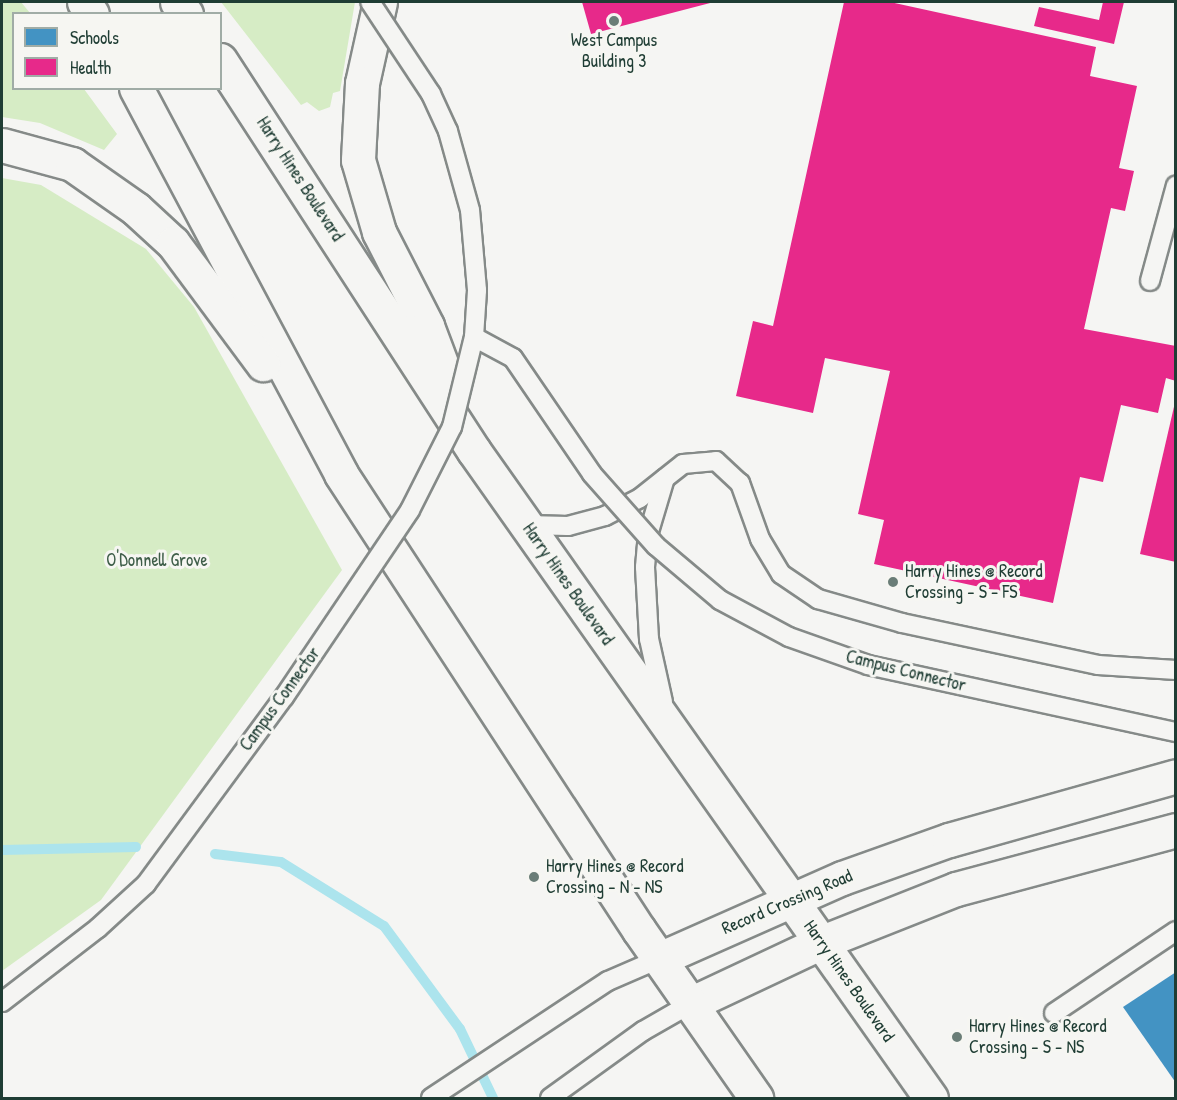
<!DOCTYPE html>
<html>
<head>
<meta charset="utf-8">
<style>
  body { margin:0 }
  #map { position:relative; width:1177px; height:1100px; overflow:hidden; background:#f5f5f3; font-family:"Patrick Hand",sans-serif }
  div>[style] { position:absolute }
  .green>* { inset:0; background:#d6ecc5 }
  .schools>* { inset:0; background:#4393c3 }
  .health>* { inset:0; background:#e7298a }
  .stream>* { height:10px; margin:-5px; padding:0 5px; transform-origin:5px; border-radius:5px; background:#ace4ed }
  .roads { filter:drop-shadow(2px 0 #858a88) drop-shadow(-2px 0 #858a88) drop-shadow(0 2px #858a88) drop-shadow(0 -2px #858a88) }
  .lane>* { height:18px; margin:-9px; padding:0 9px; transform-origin:9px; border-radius:9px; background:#f5f5f3 }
  .secondary>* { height:33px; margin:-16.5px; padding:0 16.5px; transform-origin:16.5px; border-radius:16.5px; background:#f5f5f3 }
  .primary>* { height:33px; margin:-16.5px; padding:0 16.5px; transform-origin:16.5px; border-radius:16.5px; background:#f5f5f3 }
  .bridges { filter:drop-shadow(2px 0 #858a88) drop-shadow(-2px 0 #858a88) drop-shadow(0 2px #858a88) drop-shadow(0 -2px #858a88) }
  .lane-bridge>* { height:18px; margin:-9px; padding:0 9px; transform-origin:9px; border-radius:9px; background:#f5f5f3 }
  .dots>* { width:16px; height:16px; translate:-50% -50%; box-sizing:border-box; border:3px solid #f6f6f2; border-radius:50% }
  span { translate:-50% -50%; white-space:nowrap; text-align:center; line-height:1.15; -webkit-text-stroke:6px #f6f6f2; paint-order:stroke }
  .poi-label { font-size:18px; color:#1f3d34 }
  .left { translate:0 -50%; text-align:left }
  .street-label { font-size:18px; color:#1f3d34 }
  .park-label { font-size:18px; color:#3f5e49 }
  .frame { position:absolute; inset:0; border:3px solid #1f3d34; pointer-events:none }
  .legend { position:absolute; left:12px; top:12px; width:210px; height:78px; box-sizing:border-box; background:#f6f6f2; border:2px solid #a0aca6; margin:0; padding:8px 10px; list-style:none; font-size:18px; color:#1f3d34 }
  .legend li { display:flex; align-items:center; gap:12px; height:30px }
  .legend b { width:30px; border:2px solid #a0aca6 }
</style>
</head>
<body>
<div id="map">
  <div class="green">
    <i style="clip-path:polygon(2px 2px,21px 2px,30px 13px,14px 14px,14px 88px,84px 89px,117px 134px,104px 150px,40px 123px,2px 117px)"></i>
    <i style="clip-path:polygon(221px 2px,355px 2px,340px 91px,333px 93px,330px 107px,319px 111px,307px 102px,301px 105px)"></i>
    <i style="clip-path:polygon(2px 178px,41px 185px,146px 249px,194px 307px,342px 570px,101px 900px,2px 971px)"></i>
  </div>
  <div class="schools">
    <i style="clip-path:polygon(1176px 972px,1176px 1083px,1123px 1007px)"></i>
  </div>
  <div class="health">
    <i style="clip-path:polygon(582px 2px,714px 2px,591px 34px)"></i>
    <i style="clip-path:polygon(844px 2px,890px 2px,1096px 47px,1090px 76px,1137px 86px,1119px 168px,1134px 171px,1125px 211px,1111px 208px,1084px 329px,1176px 346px,1176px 381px,1166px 378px,1158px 413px,1121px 405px,1103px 482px,1080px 477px,1053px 603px,874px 564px,884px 520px,858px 514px,890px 371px,825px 358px,813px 413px,736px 396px,753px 321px,773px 326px)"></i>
    <i style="clip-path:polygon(1103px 2px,1124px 2px,1114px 44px,1034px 26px,1039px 7px,1099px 20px)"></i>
    <i style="clip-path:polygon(1176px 398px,1176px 562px,1140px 554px)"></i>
  </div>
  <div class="stream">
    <i style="left:2px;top:850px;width:134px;rotate:-1.3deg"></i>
    <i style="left:215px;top:854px;width:66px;rotate:6.9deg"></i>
    <i style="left:281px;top:862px;width:121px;rotate:31.9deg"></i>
    <i style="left:384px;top:926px;width:128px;rotate:53.6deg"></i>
    <i style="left:460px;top:1029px;width:76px;rotate:64.4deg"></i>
  </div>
  <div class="roads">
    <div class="lane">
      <i style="left:1150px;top:281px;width:99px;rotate:-74.8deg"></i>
      <i style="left:526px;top:525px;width:42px;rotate:1.4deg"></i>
      <i style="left:568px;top:526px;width:38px;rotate:-15deg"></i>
      <i style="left:605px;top:516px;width:39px;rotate:-27deg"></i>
      <i style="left:640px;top:498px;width:55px;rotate:-38.3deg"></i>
      <i style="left:683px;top:464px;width:33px;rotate:-5deg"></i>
      <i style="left:716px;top:461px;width:33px;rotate:43deg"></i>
      <i style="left:740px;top:483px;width:59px;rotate:70.3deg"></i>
      <i style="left:760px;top:539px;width:41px;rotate:59deg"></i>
      <i style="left:781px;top:574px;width:45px;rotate:34deg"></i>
      <i style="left:818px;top:599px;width:87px;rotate:15.9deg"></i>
      <i style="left:902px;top:623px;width:200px;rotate:12.1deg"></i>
      <i style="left:1098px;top:665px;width:78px;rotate:3.7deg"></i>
      <i style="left:663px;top:702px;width:65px;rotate:-102.5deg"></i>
      <i style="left:649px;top:639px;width:72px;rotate:-93.2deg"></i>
      <i style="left:645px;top:567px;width:32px;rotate:-85deg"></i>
      <i style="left:648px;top:535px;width:59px;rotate:-73.4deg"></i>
      <i style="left:1054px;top:1013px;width:147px;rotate:-33.9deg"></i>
      <i style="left:431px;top:1098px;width:212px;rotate:-33.5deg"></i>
      <i style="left:608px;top:981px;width:56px;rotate:-23.3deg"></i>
      <i style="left:550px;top:1098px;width:115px;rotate:-35.8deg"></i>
      <i style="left:643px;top:1031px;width:54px;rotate:-29.9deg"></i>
    </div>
    <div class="secondary">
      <i style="left:659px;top:959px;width:200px;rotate:-23.9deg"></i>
      <i style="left:842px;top:878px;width:114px;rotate:-19.6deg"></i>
      <i style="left:949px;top:840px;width:236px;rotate:-15.7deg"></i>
      <i style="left:690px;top:1004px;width:146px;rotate:-25.2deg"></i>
      <i style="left:822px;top:942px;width:144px;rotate:-21.6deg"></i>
      <i style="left:956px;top:889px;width:228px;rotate:-15deg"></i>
    </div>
    <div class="primary">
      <i style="left:84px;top:2px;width:14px;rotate:56deg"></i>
      <i style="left:177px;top:2px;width:15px;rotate:53deg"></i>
      <i style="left:380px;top:2px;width:83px;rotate:102.5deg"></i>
      <i style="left:362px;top:83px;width:77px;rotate:93deg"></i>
      <i style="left:358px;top:160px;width:75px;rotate:73.7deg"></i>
      <i style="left:379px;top:232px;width:106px;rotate:62.9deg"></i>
      <i style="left:427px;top:326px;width:68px;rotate:69.4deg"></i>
      <i style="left:220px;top:60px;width:466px;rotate:57deg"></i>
      <i style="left:474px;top:451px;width:792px;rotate:54.77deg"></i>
      <i style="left:136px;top:88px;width:437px;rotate:62deg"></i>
      <i style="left:341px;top:474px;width:545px;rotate:56.84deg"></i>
      <i style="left:639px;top:930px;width:205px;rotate:55.1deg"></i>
      <i style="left:2px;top:145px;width:73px;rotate:15.2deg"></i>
      <i style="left:72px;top:164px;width:78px;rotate:35.1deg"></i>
      <i style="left:136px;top:209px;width:50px;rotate:42.6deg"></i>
      <i style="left:173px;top:243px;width:151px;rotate:53.4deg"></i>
    </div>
  </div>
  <div class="bridges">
    <div class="lane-bridge">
      <i style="left:474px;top:337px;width:44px;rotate:28.3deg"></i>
      <i style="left:513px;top:358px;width:140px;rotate:55.7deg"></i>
      <i style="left:592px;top:474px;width:96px;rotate:48.4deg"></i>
      <i style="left:656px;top:546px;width:84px;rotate:40.2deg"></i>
      <i style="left:720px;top:600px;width:78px;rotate:28.2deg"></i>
      <i style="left:789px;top:637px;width:84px;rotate:19.5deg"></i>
      <i style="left:868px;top:665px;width:315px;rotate:12.3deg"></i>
      <i style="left:2px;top:1002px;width:121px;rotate:-37.6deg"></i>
      <i style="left:98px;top:928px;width:65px;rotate:-42.5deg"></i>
      <i style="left:146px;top:884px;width:232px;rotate:-53.6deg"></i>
      <i style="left:284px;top:697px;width:225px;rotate:-56deg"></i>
      <i style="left:410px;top:510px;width:93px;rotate:-63.2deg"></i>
      <i style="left:452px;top:427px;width:93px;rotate:-76.3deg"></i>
      <i style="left:474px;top:337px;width:47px;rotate:-86.3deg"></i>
      <i style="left:477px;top:290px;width:80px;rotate:-95deg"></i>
      <i style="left:470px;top:210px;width:82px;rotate:-105.6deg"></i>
      <i style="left:448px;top:131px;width:41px;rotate:-114.7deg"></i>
      <i style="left:431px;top:94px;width:110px;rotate:-123.5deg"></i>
    </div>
  </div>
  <div class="dots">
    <i style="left:614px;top:21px;background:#6a7d77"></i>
    <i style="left:893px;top:582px;background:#6a7d77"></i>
    <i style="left:534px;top:877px;background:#6a7d77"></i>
    <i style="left:957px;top:1037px;background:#6a7d77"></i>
  </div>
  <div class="poi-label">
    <span style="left:614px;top:51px">West Campus<br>Building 3</span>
    <span class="left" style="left:905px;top:582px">Harry Hines @ Record<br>Crossing - S - FS</span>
    <span class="left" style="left:546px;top:877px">Harry Hines @ Record<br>Crossing - N - NS</span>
    <span class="left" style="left:969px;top:1037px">Harry Hines @ Record<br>Crossing - S - NS</span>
  </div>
  <div class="street-label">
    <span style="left:300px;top:179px;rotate:57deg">Harry Hines Boulevard</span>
    <span style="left:568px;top:584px;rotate:55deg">Harry Hines Boulevard</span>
    <span style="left:906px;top:671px;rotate:14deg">Campus Connector</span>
    <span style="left:280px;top:699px;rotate:-54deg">Campus Connector</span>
    <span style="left:787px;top:902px;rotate:-23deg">Record Crossing Road</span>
    <span style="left:849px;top:981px;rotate:55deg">Harry Hines Boulevard</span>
  </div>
  <div class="park-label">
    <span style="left:157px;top:560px">O'Donnell Grove</span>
  </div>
  <div class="frame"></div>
  <ul class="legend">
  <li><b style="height:16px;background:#4393c3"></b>Schools</li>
  <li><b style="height:16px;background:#e7298a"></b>Health</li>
  </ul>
</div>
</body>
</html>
